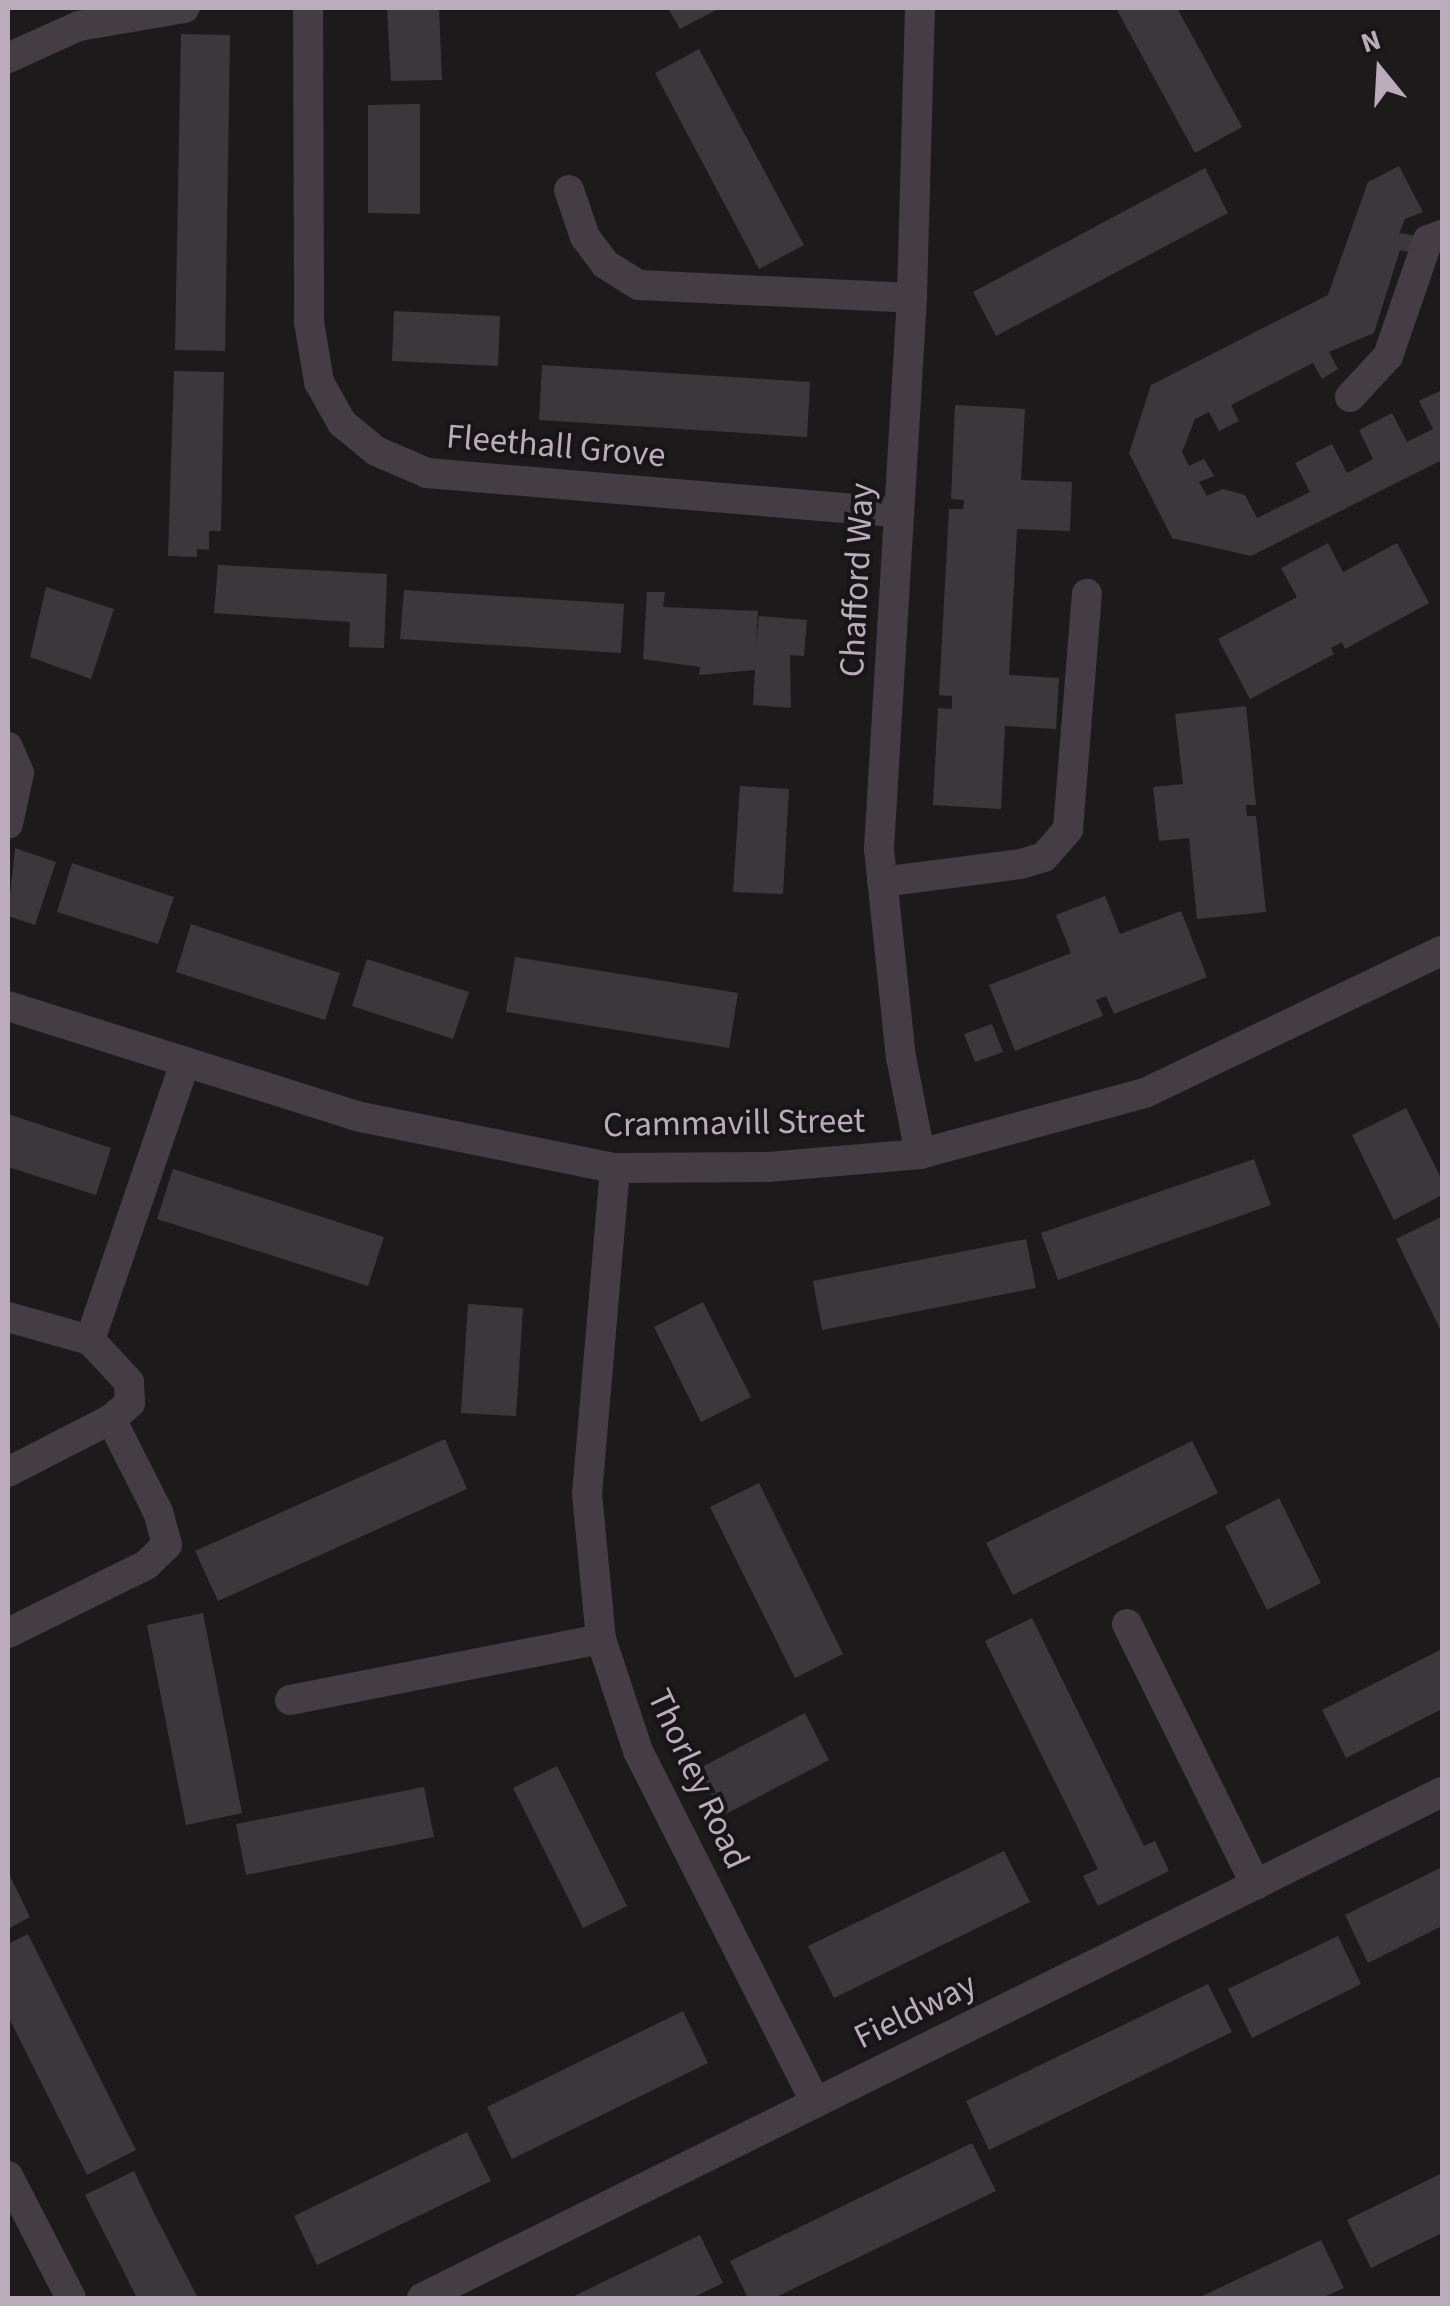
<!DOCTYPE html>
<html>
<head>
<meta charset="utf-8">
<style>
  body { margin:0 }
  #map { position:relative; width:1450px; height:2306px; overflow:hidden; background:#1d1a1c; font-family:"Source Sans 3",sans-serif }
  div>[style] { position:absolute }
  .building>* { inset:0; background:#3c373b }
  .minor>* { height:30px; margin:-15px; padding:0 15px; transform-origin:15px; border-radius:15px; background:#443d43 }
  span { translate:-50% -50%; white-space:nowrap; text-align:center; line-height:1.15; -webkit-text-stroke:8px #181517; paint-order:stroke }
  .street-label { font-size:35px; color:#bbacbc }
  .frame { position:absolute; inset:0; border:10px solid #bbacbc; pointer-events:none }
  .north { position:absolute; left:1330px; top:20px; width:100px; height:100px; -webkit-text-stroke:8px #181517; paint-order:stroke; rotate:342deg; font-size:28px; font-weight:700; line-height:40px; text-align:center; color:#bbacbc }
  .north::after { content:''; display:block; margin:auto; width:35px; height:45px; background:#bbacbc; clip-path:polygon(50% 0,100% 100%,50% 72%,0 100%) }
</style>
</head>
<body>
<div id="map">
  <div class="building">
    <i style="clip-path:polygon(387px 8px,439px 8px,442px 80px,391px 81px)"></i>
    <i style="clip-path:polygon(668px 8px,720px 8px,680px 29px)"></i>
    <i style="clip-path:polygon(1116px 8px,1177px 8px,1242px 127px,1195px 153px)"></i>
    <i style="clip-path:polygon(181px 34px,230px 35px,225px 351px,175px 350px)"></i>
    <i style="clip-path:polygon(699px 49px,804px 245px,759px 269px,655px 73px)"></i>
    <i style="clip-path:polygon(420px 104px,420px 214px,368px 213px,368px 105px)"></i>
    <i style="clip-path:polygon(1399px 166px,1423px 212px,1405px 219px,1399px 233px,1422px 237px,1417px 254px,1400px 250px,1374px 333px,1329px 352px,1338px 369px,1322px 379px,1313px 363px,1231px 405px,1239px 421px,1219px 431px,1209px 412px,1195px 419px,1182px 452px,1189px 466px,1204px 459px,1214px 476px,1199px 482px,1207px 496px,1223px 489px,1245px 495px,1257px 518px,1310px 492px,1295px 463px,1332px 444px,1347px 473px,1373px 459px,1359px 430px,1392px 413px,1407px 442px,1433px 429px,1419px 401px,1442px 390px,1442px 460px,1251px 556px,1172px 538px,1129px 453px,1151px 385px,1328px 295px,1368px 182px)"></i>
    <i style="clip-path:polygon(1205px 168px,1228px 213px,996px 336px,973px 292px)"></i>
    <i style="clip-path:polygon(394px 311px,500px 316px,498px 366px,392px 361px)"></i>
    <i style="clip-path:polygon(542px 365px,810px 382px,807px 437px,539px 420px)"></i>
    <i style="clip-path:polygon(174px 371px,224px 372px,221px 531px,209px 531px,209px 550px,197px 549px,197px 557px,168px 556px)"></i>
    <i style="clip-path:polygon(955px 405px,1025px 409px,1021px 480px,1072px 482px,1070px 531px,1017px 529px,1009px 675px,1059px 678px,1056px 729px,1005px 726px,1001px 809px,933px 805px,938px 708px,952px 709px,952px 696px,939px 695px,949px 509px,963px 509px,964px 500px,951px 499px)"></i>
    <i style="clip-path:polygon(1328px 543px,1343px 572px,1397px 543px,1429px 603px,1345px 649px,1342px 642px,1331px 648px,1334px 654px,1250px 699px,1218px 639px,1297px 597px,1281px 568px)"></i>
    <i style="clip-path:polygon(218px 565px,387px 574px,384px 648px,349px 647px,350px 622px,214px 613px)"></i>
    <i style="clip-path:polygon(46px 587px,114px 609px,91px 679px,30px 657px)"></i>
    <i style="clip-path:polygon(404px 590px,624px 604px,621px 653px,400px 639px)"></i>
    <i style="clip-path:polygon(647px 592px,665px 592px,663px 607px,758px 611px,756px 644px,759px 616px,807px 620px,804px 656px,790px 655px,791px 708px,753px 705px,755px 670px,699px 675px,700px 667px,643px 659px)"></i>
    <i style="clip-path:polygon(1246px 706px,1256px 805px,1246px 805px,1247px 816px,1256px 816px,1266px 912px,1197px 919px,1189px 838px,1159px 841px,1153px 787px,1183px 784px,1175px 714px)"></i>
    <i style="clip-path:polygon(740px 786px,789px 789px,783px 894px,733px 892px)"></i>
    <i style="clip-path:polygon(15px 848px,56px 862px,35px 925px,8px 916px)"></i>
    <i style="clip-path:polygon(72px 863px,174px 897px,158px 944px,57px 912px)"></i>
    <i style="clip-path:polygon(1105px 896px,1120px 934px,1181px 911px,1207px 977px,1114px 1014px,1106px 996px,1096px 1000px,1103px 1016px,1015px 1051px,989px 985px,1071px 953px,1056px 915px)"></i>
    <i style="clip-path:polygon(191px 924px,340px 973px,325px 1020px,176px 972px)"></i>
    <i style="clip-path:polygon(515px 957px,738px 993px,729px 1048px,506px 1012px)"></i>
    <i style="clip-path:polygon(367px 959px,469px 992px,453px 1039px,352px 1006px)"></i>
    <i style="clip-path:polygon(992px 1024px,1003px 1052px,975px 1062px,964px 1034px)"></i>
    <i style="clip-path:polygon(1406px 1108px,1442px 1180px,1442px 1195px,1394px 1220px,1352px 1135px)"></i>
    <i style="clip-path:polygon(8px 1114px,111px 1148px,96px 1195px,8px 1167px)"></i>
    <i style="clip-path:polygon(1254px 1159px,1271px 1205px,1058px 1280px,1041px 1233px)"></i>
    <i style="clip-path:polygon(173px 1169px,384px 1237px,368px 1286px,157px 1219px)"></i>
    <i style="clip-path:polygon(1441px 1217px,1442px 1221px,1442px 1333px,1396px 1239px)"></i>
    <i style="clip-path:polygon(1026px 1239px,1036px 1288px,822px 1330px,813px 1281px)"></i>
    <i style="clip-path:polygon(703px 1302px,751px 1397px,701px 1422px,654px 1327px)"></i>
    <i style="clip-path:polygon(468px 1304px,523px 1308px,516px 1416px,461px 1413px)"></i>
    <i style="clip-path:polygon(445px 1439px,467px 1489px,218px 1601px,195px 1551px)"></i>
    <i style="clip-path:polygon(1192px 1441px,1218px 1493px,1013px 1595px,986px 1543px)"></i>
    <i style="clip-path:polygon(759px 1483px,843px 1654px,795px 1678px,710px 1507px)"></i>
    <i style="clip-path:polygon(1279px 1498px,1321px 1583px,1267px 1610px,1225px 1526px)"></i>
    <i style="clip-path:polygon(203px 1613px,242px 1813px,186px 1825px,147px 1625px)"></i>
    <i style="clip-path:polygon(1032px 1618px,1144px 1846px,1155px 1841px,1169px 1871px,1098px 1906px,1083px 1876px,1098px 1869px,985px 1641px)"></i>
    <i style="clip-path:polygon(1442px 1649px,1442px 1709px,1346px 1758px,1322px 1710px)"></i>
    <i style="clip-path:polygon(805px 1713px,829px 1760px,722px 1816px,698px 1769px)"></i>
    <i style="clip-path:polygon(557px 1766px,627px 1906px,583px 1928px,513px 1788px)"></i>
    <i style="clip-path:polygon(424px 1787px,434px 1837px,246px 1875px,236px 1824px)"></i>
    <i style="clip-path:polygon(1004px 1851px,1030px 1902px,834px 1998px,808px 1946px)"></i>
    <i style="clip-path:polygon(1442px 1867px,1442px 1926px,1368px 1963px,1345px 1915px)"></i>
    <i style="clip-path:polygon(8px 1872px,30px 1917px,8px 1929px)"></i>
    <i style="clip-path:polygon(28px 1934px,136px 2150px,87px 2175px,8px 2016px,8px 1944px)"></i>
    <i style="clip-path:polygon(1338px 1936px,1361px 1984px,1252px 2038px,1228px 1989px)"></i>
    <i style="clip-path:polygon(1208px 1984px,1232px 2032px,989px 2150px,966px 2101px)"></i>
    <i style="clip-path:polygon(683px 2011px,708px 2063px,512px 2159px,487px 2107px)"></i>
    <i style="clip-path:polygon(467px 2132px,491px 2181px,317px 2265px,294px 2216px)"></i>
    <i style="clip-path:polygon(972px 2143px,996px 2191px,774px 2298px,748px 2298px,730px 2261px)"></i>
    <i style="clip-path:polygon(134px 2171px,154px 2213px,198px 2298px,137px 2298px,85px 2195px)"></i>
    <i style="clip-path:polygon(1442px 2173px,1442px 2233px,1371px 2268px,1347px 2220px)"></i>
    <i style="clip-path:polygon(700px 2235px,723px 2283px,692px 2298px,570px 2298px)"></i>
    <i style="clip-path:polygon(1321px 2240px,1344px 2288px,1322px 2298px,1198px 2298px)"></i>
  </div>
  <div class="minor">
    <i style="left:308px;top:8px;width:314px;rotate:89.8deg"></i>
    <i style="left:309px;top:322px;width:61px;rotate:80.5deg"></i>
    <i style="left:319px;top:382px;width:47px;rotate:60.7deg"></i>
    <i style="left:342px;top:423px;width:44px;rotate:39.5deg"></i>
    <i style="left:376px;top:451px;width:56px;rotate:23.3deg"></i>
    <i style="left:427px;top:473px;width:474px;rotate:4.8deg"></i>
    <i style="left:920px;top:8px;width:290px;rotate:91.6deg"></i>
    <i style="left:912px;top:298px;width:552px;rotate:93.43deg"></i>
    <i style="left:879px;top:849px;width:209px;rotate:84deg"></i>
    <i style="left:901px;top:1057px;width:99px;rotate:78.9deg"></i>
    <i style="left:8px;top:58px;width:78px;rotate:-24.3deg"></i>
    <i style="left:79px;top:26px;width:107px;rotate:-9.7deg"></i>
    <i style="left:569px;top:190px;width:50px;rotate:71.2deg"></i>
    <i style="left:585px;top:237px;width:34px;rotate:53deg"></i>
    <i style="left:605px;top:264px;width:40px;rotate:32deg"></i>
    <i style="left:639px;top:285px;width:273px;rotate:2.7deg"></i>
    <i style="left:1350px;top:397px;width:56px;rotate:-47.2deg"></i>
    <i style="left:1388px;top:356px;width:123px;rotate:-71deg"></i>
    <i style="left:1428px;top:240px;width:15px;rotate:-20deg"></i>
    <i style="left:8px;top:747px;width:28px;rotate:67deg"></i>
    <i style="left:19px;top:773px;width:52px;rotate:102.2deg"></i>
    <i style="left:882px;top:882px;width:140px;rotate:-7.4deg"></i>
    <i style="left:1021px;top:864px;width:24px;rotate:-17deg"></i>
    <i style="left:1044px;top:857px;width:37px;rotate:-49deg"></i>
    <i style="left:1068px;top:829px;width:236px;rotate:-85.4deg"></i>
    <i style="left:8px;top:1006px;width:365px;rotate:17.5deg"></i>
    <i style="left:356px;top:1116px;width:264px;rotate:11.4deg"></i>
    <i style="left:615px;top:1168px;width:153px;rotate:-0.4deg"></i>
    <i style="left:768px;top:1167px;width:153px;rotate:-4.9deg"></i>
    <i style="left:920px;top:1154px;width:233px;rotate:-15.2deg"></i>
    <i style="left:1145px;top:1093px;width:329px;rotate:-25.6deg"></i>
    <i style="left:615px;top:1168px;width:327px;rotate:94.9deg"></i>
    <i style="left:587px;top:1494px;width:146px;rotate:84.5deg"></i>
    <i style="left:601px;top:1639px;width:118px;rotate:71.7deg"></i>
    <i style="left:638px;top:1751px;width:392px;rotate:63.2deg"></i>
    <i style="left:8px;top:1317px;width:85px;rotate:15.7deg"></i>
    <i style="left:8px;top:1472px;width:116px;rotate:-27.2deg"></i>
    <i style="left:111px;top:1419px;width:25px;rotate:-40deg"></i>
    <i style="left:130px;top:1403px;width:21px;rotate:-93deg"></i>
    <i style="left:129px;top:1382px;width:57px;rotate:-132.9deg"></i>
    <i style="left:90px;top:1340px;width:294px;rotate:-71.1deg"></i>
    <i style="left:1127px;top:1624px;width:291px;rotate:63.7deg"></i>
    <i style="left:8px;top:1633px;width:154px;rotate:-26.2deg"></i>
    <i style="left:146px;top:1565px;width:29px;rotate:-44deg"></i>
    <i style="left:167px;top:1545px;width:34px;rotate:-105deg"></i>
    <i style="left:158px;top:1512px;width:104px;rotate:-116.8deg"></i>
    <i style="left:290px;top:1700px;width:317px;rotate:-11.1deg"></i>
    <i style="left:8px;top:2176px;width:137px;rotate:62.7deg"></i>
    <i style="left:422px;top:2298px;width:1139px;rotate:-26.39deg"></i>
  </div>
  <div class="street-label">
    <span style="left:556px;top:446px;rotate:5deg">Fleethall Grove</span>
    <span style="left:857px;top:580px;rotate:-87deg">Chafford Way</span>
    <span style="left:734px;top:1123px;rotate:-1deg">Crammavill Street</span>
    <span style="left:698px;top:1779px;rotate:65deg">Thorley Road</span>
    <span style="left:915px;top:2011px;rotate:-26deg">Fieldway</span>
  </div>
  <div class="frame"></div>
  <div class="north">N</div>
</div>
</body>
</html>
